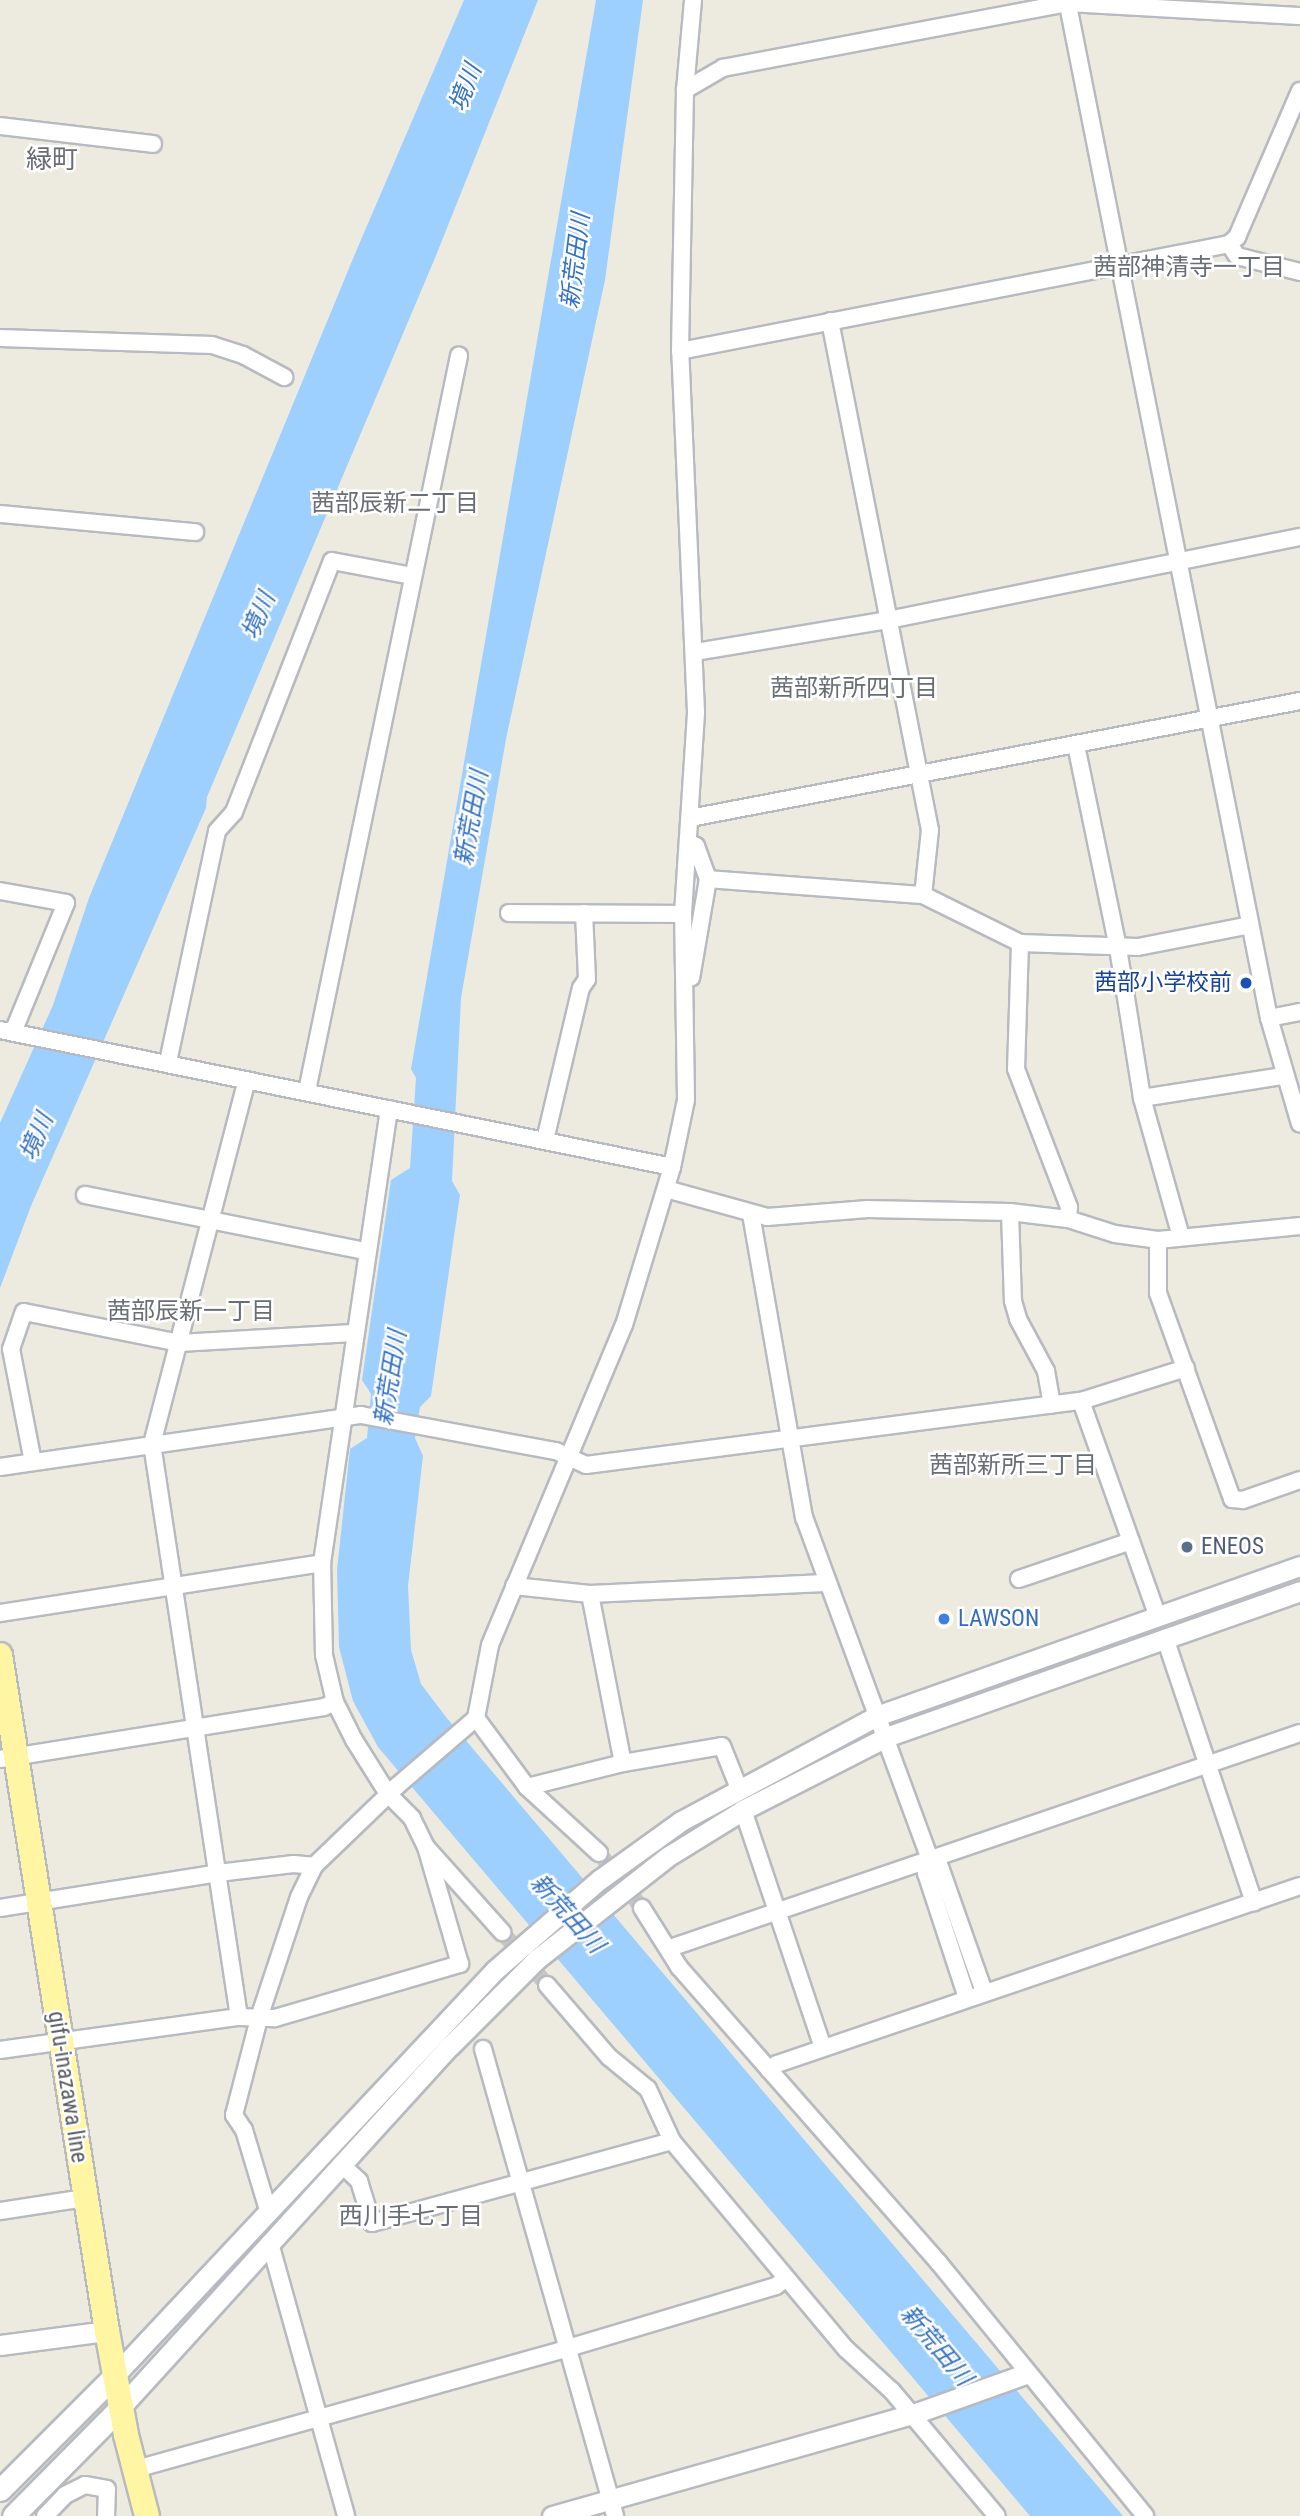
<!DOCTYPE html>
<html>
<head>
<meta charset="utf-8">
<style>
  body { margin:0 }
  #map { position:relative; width:1300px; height:2516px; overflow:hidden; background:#edebdf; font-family:"Roboto Condensed","Noto Sans JP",sans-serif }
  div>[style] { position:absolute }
  .water>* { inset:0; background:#9dcfff }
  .minor-tunnel>* { height:16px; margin-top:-8px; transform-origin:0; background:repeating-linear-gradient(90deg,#c8c7c0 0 16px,transparent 0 24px) }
  .roads { filter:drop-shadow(2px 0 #b7bac0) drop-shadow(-2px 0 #b7bac0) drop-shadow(0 2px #b7bac0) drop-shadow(0 -2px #b7bac0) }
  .minor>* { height:16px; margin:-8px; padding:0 8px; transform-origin:8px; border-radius:8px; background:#fff }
  .tertiary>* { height:19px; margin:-9.5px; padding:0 9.5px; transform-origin:9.5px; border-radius:9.5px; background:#fff }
  .secondary>* { height:21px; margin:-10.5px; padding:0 10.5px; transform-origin:10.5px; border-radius:10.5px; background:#fff }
  .primary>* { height:24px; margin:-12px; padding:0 12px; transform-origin:12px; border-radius:12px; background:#fff5a2 }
  .dots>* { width:19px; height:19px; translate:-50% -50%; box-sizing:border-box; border:4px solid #fff; border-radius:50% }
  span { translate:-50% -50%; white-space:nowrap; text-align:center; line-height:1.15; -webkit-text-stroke:5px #fff; paint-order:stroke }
  .transit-label { font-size:23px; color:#164399 }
  .right { translate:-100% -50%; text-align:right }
  .service-label { font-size:23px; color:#4e5e75 }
  .left { translate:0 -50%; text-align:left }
  .shop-label { font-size:23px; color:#366cbe }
  .street-label { font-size:23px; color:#585c62 }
  .water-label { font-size:24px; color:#3472c3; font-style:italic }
  .neighbourhood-label { font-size:24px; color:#696e74 }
  .quarter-label { font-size:26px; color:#696e74 }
</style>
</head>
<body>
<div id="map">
  <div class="water">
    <i style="clip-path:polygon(464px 0,538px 0,435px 258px,207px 797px,206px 808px,31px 1206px,0 1288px,0 1123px,53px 1005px,89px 898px,357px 249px)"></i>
    <i style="clip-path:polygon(596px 0,643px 0,605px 280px,506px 739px,461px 998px,452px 1181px,460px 1195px,431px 1396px,420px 1407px,415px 1438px,423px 1456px,408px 1586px,411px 1650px,421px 1684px,446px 1717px,1123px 2516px,1030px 2516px,378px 1747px,353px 1701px,339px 1647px,337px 1570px,350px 1449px,367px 1438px,371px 1394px,362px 1380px,391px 1180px,410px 1168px,416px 1078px,411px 1069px)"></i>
  </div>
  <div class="minor-tunnel">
    <i style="left:599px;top:1853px;width:70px;rotate:52deg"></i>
    <i style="left:502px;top:1932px;width:70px;rotate:49.7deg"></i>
  </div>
  <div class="roads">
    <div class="minor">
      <i style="left:1067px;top:0;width:1038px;rotate:78.78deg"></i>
      <i style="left:1269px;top:1018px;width:110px;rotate:73.7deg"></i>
      <i style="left:685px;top:90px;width:44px;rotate:-30.1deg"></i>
      <i style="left:723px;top:68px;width:350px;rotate:-10.7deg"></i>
      <i style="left:1067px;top:3px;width:233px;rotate:3.2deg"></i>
      <i style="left:0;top:126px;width:154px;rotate:6.7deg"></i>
      <i style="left:1229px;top:244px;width:11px;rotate:-41deg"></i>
      <i style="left:1237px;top:237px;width:159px;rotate:-66.7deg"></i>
      <i style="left:830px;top:321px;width:519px;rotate:78.89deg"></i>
      <i style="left:930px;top:830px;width:65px;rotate:96.1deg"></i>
      <i style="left:0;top:338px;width:212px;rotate:1.9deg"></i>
      <i style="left:212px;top:345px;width:33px;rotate:18deg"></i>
      <i style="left:243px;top:355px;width:47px;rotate:28.2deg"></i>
      <i style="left:680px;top:351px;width:559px;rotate:-11.03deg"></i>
      <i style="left:1229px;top:244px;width:14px;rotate:56deg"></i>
      <i style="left:1237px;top:256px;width:65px;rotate:14.3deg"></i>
      <i style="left:0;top:514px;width:196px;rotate:5.3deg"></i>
      <i style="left:695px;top:652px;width:196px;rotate:-9.4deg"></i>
      <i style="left:888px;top:620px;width:420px;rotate:-11.4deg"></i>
      <i style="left:1076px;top:745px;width:207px;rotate:78.3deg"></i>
      <i style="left:1118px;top:948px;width:152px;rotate:80.9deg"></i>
      <i style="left:1142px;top:1098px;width:144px;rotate:74.3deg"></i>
      <i style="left:690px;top:818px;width:621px;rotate:-10.86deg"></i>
      <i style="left:688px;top:842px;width:9px;rotate:27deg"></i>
      <i style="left:696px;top:846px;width:35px;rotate:70deg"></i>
      <i style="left:708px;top:879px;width:100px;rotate:99.7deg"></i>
      <i style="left:708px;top:879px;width:216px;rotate:4.3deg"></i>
      <i style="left:923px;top:895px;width:108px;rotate:26.3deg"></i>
      <i style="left:1020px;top:943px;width:118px;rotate:1.9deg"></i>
      <i style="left:1138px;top:947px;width:114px;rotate:-11.1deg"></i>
      <i style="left:0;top:891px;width:67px;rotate:10.3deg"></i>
      <i style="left:66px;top:903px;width:139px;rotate:112.3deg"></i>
      <i style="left:509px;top:913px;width:174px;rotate:0.3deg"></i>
      <i style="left:1020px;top:943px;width:126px;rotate:91.8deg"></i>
      <i style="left:1016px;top:1069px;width:148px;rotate:69deg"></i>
      <i style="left:1069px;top:1207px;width:12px;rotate:95deg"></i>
      <i style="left:1269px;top:1018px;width:32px;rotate:-11deg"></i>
      <i style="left:0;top:1030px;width:686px;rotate:11.52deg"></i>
      <i style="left:168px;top:1062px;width:236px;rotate:-78deg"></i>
      <i style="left:217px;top:831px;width:25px;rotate:-48deg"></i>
      <i style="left:234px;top:812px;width:269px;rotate:-68.7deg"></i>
      <i style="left:332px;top:561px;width:81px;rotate:10.6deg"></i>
      <i style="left:307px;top:1091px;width:751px;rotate:-78.32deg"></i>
      <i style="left:1142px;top:1098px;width:143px;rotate:-8.9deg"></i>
      <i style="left:545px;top:1140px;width:156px;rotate:-76.7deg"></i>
      <i style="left:581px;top:988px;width:11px;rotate:-56deg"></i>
      <i style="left:587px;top:979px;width:66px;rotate:-92.6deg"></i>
      <i style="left:666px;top:1189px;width:105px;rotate:15.5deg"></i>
      <i style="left:767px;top:1217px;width:101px;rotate:-4.5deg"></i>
      <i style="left:868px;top:1209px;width:142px;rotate:1.2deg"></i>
      <i style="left:1010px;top:1212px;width:58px;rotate:6.9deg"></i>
      <i style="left:1068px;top:1219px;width:49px;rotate:17.7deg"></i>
      <i style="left:1115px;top:1234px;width:43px;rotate:7.9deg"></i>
      <i style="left:1158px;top:1240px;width:143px;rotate:-5.6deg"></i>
      <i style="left:85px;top:1195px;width:287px;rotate:11.3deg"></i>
      <i style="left:1010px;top:1212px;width:89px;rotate:88.1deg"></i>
      <i style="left:1013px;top:1301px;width:19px;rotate:74deg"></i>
      <i style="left:1018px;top:1319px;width:59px;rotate:61.7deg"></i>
      <i style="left:1046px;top:1371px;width:34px;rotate:80deg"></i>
      <i style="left:751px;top:1214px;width:308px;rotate:80.1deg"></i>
      <i style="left:804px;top:1517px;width:365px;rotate:69.8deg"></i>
      <i style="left:930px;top:1860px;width:12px;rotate:35deg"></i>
      <i style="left:940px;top:1867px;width:133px;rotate:70.6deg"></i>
      <i style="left:1158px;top:1240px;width:53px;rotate:90deg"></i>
      <i style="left:1158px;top:1293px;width:219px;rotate:70.2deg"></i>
      <i style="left:1232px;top:1499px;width:11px;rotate:5deg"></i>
      <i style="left:1243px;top:1500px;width:60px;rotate:-19.3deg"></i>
      <i style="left:1081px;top:1401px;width:227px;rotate:70.4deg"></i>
      <i style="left:33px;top:1462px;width:115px;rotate:-101deg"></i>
      <i style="left:11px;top:1349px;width:39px;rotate:-71deg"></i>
      <i style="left:24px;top:1312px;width:158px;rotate:11.3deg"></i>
      <i style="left:179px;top:1343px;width:174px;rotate:-3.3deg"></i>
      <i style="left:0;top:1467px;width:365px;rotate:-8.2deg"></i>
      <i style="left:361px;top:1415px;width:198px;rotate:10.5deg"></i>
      <i style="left:556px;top:1451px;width:33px;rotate:25deg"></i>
      <i style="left:586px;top:1465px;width:499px;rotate:-7.4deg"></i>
      <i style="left:1081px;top:1401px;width:110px;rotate:-17.4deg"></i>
      <i style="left:1019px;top:1579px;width:118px;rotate:-18.7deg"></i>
      <i style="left:514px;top:1586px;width:76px;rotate:6deg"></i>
      <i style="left:590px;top:1594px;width:235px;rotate:-2.7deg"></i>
      <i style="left:590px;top:1594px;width:172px;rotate:79deg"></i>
      <i style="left:0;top:1613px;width:326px;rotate:-8.8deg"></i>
      <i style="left:1165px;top:1638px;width:279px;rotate:71.4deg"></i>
      <i style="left:0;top:1759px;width:328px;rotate:-9.1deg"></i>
      <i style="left:324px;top:1707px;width:12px;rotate:-24deg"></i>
      <i style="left:527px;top:1787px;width:99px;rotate:-14deg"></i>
      <i style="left:623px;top:1763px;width:100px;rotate:-9.7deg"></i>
      <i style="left:722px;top:1746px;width:43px;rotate:68.2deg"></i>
      <i style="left:743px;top:1810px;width:251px;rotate:71.4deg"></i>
      <i style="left:427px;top:1848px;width:113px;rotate:48.2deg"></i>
      <i style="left:599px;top:1853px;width:98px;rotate:-137.5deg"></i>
      <i style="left:527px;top:1787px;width:86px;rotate:-126.5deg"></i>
      <i style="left:476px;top:1718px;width:74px;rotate:-79.1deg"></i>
      <i style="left:490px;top:1645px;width:347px;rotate:-67.3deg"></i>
      <i style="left:624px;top:1325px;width:165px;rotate:-73.1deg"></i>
      <i style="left:672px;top:1167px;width:68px;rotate:-78.2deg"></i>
      <i style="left:686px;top:1100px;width:186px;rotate:-90.9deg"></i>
      <i style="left:683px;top:914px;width:202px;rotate:-86.3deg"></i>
      <i style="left:696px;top:712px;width:361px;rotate:-92.5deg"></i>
      <i style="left:680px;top:351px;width:261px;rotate:-88.9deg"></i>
      <i style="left:685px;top:90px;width:90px;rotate:-84.9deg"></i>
      <i style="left:930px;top:1860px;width:14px;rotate:107deg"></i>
      <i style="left:926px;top:1873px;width:132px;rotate:71.8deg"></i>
      <i style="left:0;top:1908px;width:221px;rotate:-9.1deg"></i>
      <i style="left:218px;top:1873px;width:76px;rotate:-6.8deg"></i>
      <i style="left:293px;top:1864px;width:21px;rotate:5deg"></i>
      <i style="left:642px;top:1908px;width:70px;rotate:57.9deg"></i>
      <i style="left:679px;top:1967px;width:394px;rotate:48.7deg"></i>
      <i style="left:939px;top:2263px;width:326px;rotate:50.8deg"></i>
      <i style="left:670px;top:1948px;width:666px;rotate:-18.84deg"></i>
      <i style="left:547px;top:1985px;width:95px;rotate:49.3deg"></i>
      <i style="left:609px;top:2057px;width:50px;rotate:39.4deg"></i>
      <i style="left:648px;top:2089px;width:57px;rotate:65.2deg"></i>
      <i style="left:672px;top:2141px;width:271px;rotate:50.1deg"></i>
      <i style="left:846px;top:2349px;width:62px;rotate:42.4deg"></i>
      <i style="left:892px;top:2391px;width:163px;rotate:50deg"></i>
      <i style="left:239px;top:2017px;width:580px;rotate:-98.63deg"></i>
      <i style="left:152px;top:1444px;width:376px;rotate:-75.4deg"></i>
      <i style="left:483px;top:2049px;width:485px;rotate:74.2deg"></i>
      <i style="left:0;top:2050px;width:241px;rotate:-7.9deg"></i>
      <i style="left:239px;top:2017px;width:36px;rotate:2deg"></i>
      <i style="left:275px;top:2018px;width:193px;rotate:-16.3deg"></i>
      <i style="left:460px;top:1964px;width:122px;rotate:-106.2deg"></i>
      <i style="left:426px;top:1847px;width:32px;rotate:-116deg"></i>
      <i style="left:412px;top:1818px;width:34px;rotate:-135deg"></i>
      <i style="left:388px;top:1794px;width:64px;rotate:-122.2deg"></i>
      <i style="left:354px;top:1740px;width:42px;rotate:-116.6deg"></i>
      <i style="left:335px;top:1702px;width:48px;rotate:-103.2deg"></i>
      <i style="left:324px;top:1655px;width:92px;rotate:-91.2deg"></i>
      <i style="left:322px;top:1563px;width:459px;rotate:-81.6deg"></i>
      <i style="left:769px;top:2070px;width:10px;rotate:-37deg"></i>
      <i style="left:777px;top:2064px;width:552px;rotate:-18.8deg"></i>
      <i style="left:341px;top:2164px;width:25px;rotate:43deg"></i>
      <i style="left:359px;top:2181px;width:44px;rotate:72.8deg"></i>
      <i style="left:372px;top:2223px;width:311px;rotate:-15.3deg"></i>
      <i style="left:268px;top:2210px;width:84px;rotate:-106.7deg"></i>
      <i style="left:244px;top:2130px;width:18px;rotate:-124deg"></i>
      <i style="left:234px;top:2115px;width:100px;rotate:-75.5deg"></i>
      <i style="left:259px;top:2018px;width:127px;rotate:-71.7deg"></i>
      <i style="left:299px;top:1897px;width:34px;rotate:-64deg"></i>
      <i style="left:314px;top:1866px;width:115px;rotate:-43.9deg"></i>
      <i style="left:397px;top:1786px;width:104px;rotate:-40.7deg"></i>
      <i style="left:0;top:2211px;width:86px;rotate:-8.7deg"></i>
      <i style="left:270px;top:2243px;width:283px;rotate:74.4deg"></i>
      <i style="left:136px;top:2469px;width:449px;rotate:-15.6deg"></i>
      <i style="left:568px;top:2348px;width:217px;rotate:-16.6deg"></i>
      <i style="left:776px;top:2286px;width:11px;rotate:-38deg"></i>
      <i style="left:45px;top:2516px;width:29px;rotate:-46deg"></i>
      <i style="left:65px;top:2495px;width:22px;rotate:-27deg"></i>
      <i style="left:85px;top:2485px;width:22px;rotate:10deg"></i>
      <i style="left:107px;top:2489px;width:27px;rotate:92deg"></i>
    </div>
    <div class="tertiary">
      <i style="left:0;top:2345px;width:108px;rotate:-7.5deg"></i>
      <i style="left:115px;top:2375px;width:555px;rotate:-46.82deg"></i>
      <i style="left:495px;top:1970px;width:138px;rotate:-40.9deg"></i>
      <i style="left:599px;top:1880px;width:101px;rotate:-35.7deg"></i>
      <i style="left:681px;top:1821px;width:225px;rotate:-28.2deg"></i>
      <i style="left:879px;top:1715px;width:447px;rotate:-19.5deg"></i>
      <i style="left:121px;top:2407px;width:488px;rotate:-47.7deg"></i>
      <i style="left:450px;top:2046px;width:123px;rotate:-45deg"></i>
      <i style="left:537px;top:1959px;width:165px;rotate:-38.1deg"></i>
      <i style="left:667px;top:1857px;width:89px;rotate:-31.7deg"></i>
      <i style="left:743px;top:1810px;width:161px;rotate:-27deg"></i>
      <i style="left:886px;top:1737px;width:439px;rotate:-19.4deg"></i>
      <i style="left:552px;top:2516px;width:381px;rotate:-15.8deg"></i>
      <i style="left:919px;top:2412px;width:113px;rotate:-19.7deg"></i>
    </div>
    <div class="secondary">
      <i style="left:0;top:2490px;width:163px;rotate:-45deg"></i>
      <i style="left:13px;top:2516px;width:153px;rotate:-45.3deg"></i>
    </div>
    <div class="primary">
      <i style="left:0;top:1655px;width:684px;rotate:81.01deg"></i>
      <i style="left:107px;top:2331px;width:106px;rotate:79.6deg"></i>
      <i style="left:126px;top:2435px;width:84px;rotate:75.5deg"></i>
    </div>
  </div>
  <div class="dots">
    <i style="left:1246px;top:983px;background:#1a4fb4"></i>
    <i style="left:1187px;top:1547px;background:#5c6f8a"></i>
    <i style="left:944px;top:1619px;background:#3f7fe0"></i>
  </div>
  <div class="transit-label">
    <span class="right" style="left:1232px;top:983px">茜部小学校前</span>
  </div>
  <div class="service-label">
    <span class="left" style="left:1201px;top:1547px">ENEOS</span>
  </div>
  <div class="shop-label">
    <span class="left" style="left:958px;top:1619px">LAWSON</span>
  </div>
  <div class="street-label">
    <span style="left:67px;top:2087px;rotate:81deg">gifu-inazawa line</span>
  </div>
  <div class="water-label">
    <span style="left:466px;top:88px;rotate:-69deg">境川</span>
    <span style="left:576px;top:261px;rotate:-83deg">新荒田川</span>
    <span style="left:259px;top:616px;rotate:-67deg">境川</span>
    <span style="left:472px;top:818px;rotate:-80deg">新荒田川</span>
    <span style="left:37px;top:1137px;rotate:-67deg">境川</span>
    <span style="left:391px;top:1378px;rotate:-81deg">新荒田川</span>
    <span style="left:567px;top:1914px;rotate:48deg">新荒田川</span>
    <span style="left:936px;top:2346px;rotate:50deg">新荒田川</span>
  </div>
  <div class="neighbourhood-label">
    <span style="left:1189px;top:268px">茜部神清寺一丁目</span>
    <span style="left:395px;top:504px">茜部辰新二丁目</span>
    <span style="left:854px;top:689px">茜部新所四丁目</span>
    <span style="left:191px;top:1312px">茜部辰新一丁目</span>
    <span style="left:1013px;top:1466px">茜部新所三丁目</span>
    <span style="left:411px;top:2217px">西川手七丁目</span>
  </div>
  <div class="quarter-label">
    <span style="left:52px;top:160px">緑町</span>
  </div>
</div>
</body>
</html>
